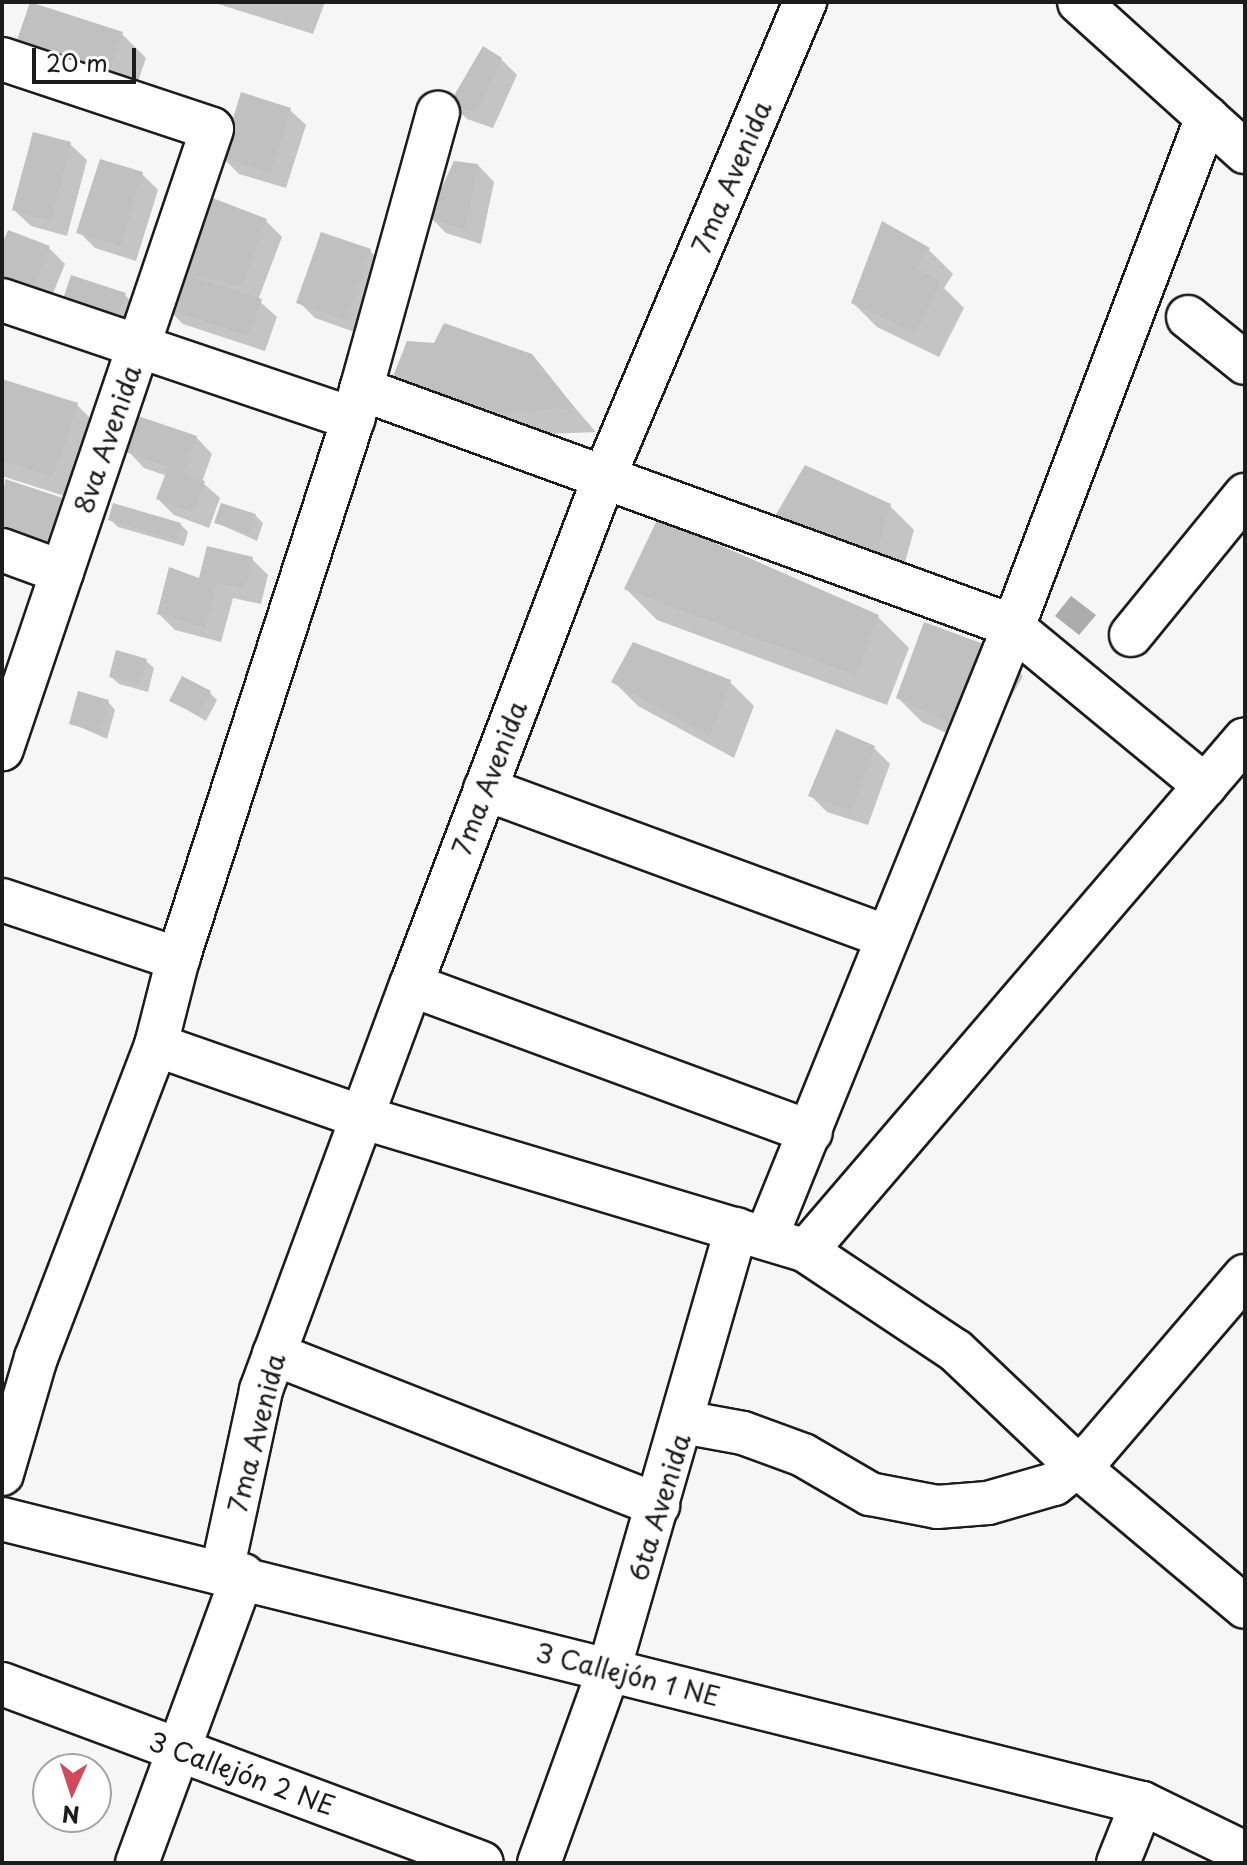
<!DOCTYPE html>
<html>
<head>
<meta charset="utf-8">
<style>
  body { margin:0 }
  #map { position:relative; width:1247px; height:1865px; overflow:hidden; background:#f6f6f6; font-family:"Playpen Sans",sans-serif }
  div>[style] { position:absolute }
  .water>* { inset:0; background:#acacac }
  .shadow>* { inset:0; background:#0003 }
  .building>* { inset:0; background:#c0c0c0 }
  .roads { filter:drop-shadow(2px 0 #1c1c1c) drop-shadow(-2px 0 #1c1c1c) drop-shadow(0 2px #1c1c1c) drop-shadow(0 -2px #1c1c1c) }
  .minor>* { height:42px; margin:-21px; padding:0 21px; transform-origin:21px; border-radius:21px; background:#fff }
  span { translate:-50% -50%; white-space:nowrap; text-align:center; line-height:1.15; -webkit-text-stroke:6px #fff; paint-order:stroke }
  .street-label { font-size:26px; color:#1c1c1c }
  .frame { position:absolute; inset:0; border:4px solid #1c1c1c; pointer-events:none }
  .north { position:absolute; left:32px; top:1753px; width:80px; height:80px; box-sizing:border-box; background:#fff; border:2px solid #a4a4a4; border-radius:50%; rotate:183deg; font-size:22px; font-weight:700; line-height:32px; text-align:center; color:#1c1c1c }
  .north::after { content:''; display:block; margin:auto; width:28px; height:36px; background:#d1495b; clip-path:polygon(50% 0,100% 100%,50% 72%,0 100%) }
  .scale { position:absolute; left:32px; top:48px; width:104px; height:36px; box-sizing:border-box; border:4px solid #1c1c1c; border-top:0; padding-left:10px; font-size:24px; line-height:28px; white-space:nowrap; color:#1c1c1c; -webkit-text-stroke:6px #fff; paint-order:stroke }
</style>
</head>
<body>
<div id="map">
  <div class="water">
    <i style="clip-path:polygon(1071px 596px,1096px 615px,1079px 635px,1055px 616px)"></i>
  </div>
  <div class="shadow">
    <i style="clip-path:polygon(212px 2px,325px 2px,313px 34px)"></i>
    <i style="clip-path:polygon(122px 34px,146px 58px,126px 116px,36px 85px)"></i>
    <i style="clip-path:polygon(501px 59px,517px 75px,493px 128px,467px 119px,451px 104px)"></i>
    <i style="clip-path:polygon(289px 109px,306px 125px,286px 188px,239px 174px,223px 158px)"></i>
    <i style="clip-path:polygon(70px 144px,87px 160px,67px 236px,31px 226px,14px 210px)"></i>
    <i style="clip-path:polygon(478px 165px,494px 182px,481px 244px,446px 233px,430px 217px)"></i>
    <i style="clip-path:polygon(142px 174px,158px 190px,136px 261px,95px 248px,79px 232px)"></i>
    <i style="clip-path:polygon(211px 200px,266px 221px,282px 237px,258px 300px,277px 317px,265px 351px,183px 324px,167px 308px)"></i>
    <i style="clip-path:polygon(883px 224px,929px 250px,953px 274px,944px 288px,964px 308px,939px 357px,877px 327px,853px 303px)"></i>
    <i style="clip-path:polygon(49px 248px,65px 264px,41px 323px,2px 249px)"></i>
    <i style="clip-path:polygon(370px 251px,386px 267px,363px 335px,315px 318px,299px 302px)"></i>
    <i style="clip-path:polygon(125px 295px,141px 311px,122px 365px,70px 347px,54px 331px)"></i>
    <i style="clip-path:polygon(530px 356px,596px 432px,523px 435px,394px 378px)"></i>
    <i style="clip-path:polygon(2px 381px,77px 405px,101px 429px,77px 500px,2px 476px)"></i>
    <i style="clip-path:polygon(196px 437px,212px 454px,202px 482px,220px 498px,209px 528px,174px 515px,158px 499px,167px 476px,144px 468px,128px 451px)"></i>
    <i style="clip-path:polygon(6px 481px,2px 545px,2px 494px)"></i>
    <i style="clip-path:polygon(890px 506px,914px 530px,902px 573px,801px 540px,777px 516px)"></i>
    <i style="clip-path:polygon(255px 515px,263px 523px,257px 541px,217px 523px)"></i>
    <i style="clip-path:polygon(110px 519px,180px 524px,188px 532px,184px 546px,118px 527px)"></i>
    <i style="clip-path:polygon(252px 559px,268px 575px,261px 604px,233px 598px,221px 642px,175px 630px,159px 614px,201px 581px)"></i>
    <i style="clip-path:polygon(626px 589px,878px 617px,909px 648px,887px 705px,657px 620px)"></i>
    <i style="clip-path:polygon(999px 652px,1023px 676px,982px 749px,922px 722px,898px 698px)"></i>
    <i style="clip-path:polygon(146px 661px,154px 668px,148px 692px,119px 684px,111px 677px)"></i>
    <i style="clip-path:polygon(614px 682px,730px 682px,754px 706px,734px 758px,638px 706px)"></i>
    <i style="clip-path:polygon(209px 692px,217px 700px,206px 721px,172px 701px)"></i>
    <i style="clip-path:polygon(108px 702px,115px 710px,107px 739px,71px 723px)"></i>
    <i style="clip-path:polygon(874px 748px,890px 764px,868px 825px,827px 812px,811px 796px)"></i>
  </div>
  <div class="building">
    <i style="clip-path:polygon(30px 2px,123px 32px,102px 94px,10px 61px)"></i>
    <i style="clip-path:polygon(483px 46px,502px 58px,477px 113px,449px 104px)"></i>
    <i style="clip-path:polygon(241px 92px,291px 108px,270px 173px,221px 158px)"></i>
    <i style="clip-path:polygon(33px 132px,71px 142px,51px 221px,12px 210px)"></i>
    <i style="clip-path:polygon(100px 159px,143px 172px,120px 246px,76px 233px)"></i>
    <i style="clip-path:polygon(454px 161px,478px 164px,465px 230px,428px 217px)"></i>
    <i style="clip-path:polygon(210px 197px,267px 219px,242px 286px,180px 273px,262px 299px,249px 336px,165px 308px)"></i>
    <i style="clip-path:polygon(882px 221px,930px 248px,917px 268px,941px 282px,915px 334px,851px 303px)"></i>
    <i style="clip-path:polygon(8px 230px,50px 246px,25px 309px,2px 300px,2px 244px)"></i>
    <i style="clip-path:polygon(321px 232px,371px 249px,347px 320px,296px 303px)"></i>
    <i style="clip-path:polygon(71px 275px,126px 293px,106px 351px,52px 332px)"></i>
    <i style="clip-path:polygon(444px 323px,532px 354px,575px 408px,498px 412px,392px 379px,407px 341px,434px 343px)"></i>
    <i style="clip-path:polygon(2px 379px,78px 403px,53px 477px,2px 461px)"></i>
    <i style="clip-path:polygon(138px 416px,197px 436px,184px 473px,205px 481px,193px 513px,156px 499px,168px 467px,126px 452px)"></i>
    <i style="clip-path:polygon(805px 465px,891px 504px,878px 551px,775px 516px)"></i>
    <i style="clip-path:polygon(5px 479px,78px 503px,60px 557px,2px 538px)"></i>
    <i style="clip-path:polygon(113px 503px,181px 523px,176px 540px,108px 520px)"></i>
    <i style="clip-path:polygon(221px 503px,256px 514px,249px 534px,214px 523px)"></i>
    <i style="clip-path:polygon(658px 518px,879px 615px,856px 675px,624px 589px)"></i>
    <i style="clip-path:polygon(207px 546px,253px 557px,245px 589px,217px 583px,205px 627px,157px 614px,169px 567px,199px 578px)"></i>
    <i style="clip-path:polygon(924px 622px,1000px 650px,957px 726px,896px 698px)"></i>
    <i style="clip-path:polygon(633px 642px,731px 680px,710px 736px,611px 682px)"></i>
    <i style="clip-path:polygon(116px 650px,147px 659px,140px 685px,109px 677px)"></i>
    <i style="clip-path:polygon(182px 676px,211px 691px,198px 715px,169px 701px)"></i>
    <i style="clip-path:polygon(78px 691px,109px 700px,100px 733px,69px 724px)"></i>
    <i style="clip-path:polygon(836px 729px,875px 746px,852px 811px,808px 796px)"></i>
  </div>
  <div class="roads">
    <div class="minor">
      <i style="left:1079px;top:2px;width:224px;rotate:42.1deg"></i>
      <i style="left:2px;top:59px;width:221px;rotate:18.4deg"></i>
      <i style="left:212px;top:129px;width:655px;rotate:108.71deg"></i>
      <i style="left:2px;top:300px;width:371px;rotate:18.7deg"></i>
      <i style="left:1188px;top:317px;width:73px;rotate:38.9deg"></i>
      <i style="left:361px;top:389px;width:691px;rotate:19.98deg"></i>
      <i style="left:1010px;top:625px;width:253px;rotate:39.5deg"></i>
      <i style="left:2px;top:550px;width:64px;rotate:20.1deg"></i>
      <i style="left:1131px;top:635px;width:181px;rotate:-50.8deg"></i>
      <i style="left:485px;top:789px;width:428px;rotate:20.2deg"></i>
      <i style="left:2px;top:900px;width:186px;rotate:18.5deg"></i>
      <i style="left:411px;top:985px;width:426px;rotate:20.2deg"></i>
      <i style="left:156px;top:1045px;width:220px;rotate:19.3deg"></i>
      <i style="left:364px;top:1118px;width:462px;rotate:16.7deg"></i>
      <i style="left:806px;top:1251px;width:180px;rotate:33.7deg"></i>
      <i style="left:956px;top:1351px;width:167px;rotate:43.5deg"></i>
      <i style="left:1077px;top:1466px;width:219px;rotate:40deg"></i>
      <i style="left:766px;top:1238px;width:633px;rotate:-67.93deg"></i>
      <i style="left:1004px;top:651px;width:571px;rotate:-69.19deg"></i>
      <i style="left:806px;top:1251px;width:674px;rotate:-49.39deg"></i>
      <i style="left:274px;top:1354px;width:413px;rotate:21.5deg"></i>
      <i style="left:683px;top:1422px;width:61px;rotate:10.4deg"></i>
      <i style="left:743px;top:1433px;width:64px;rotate:20.1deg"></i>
      <i style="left:803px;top:1455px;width:78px;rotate:30.2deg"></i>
      <i style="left:870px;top:1494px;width:68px;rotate:11deg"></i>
      <i style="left:937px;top:1507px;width:51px;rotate:-4.5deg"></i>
      <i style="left:988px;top:1503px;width:69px;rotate:-16.1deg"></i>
      <i style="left:1054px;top:1484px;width:51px;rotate:-38.7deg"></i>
      <i style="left:1094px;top:1452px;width:232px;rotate:-49.4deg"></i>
      <i style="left:2px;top:1474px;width:121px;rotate:-73.7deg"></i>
      <i style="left:36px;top:1358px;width:335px;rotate:-69deg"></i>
      <i style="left:156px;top:1045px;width:89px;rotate:-75.7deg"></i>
      <i style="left:178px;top:959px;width:568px;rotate:-72.04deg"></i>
      <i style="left:353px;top:419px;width:318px;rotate:-74.5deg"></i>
      <i style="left:2px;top:1519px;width:1175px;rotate:13.99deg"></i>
      <i style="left:1142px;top:1803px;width:114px;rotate:25.9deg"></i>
      <i style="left:222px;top:1571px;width:185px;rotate:-77.8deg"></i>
      <i style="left:261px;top:1390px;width:432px;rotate:-69.7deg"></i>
      <i style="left:411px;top:985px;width:546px;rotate:-69.17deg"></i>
      <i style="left:605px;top:475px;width:514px;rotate:-67.08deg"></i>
      <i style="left:2px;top:1684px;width:512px;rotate:20.45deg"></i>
      <i style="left:137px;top:1863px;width:307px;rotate:-69.8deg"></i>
      <i style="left:539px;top:1863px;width:205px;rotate:-70.1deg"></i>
      <i style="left:609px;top:1670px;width:459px;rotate:-73.9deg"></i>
      <i style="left:1118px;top:1863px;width:65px;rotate:-68.2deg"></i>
    </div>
  </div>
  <div class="street-label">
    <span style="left:731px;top:177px;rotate:-67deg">7ma Avenida</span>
    <span style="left:107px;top:439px;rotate:-71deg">8va Avenida</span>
    <span style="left:489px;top:778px;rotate:-69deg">7ma Avenida</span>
    <span style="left:256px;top:1433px;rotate:-76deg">7ma Avenida</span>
    <span style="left:659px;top:1507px;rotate:-73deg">6ta Avenida</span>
    <span style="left:628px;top:1674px;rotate:14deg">3 Callejón 1 NE</span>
    <span style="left:242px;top:1773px;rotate:20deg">3 Callejón 2 NE</span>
  </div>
  <div class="frame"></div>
  <div class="north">N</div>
  <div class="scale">20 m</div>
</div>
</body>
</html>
